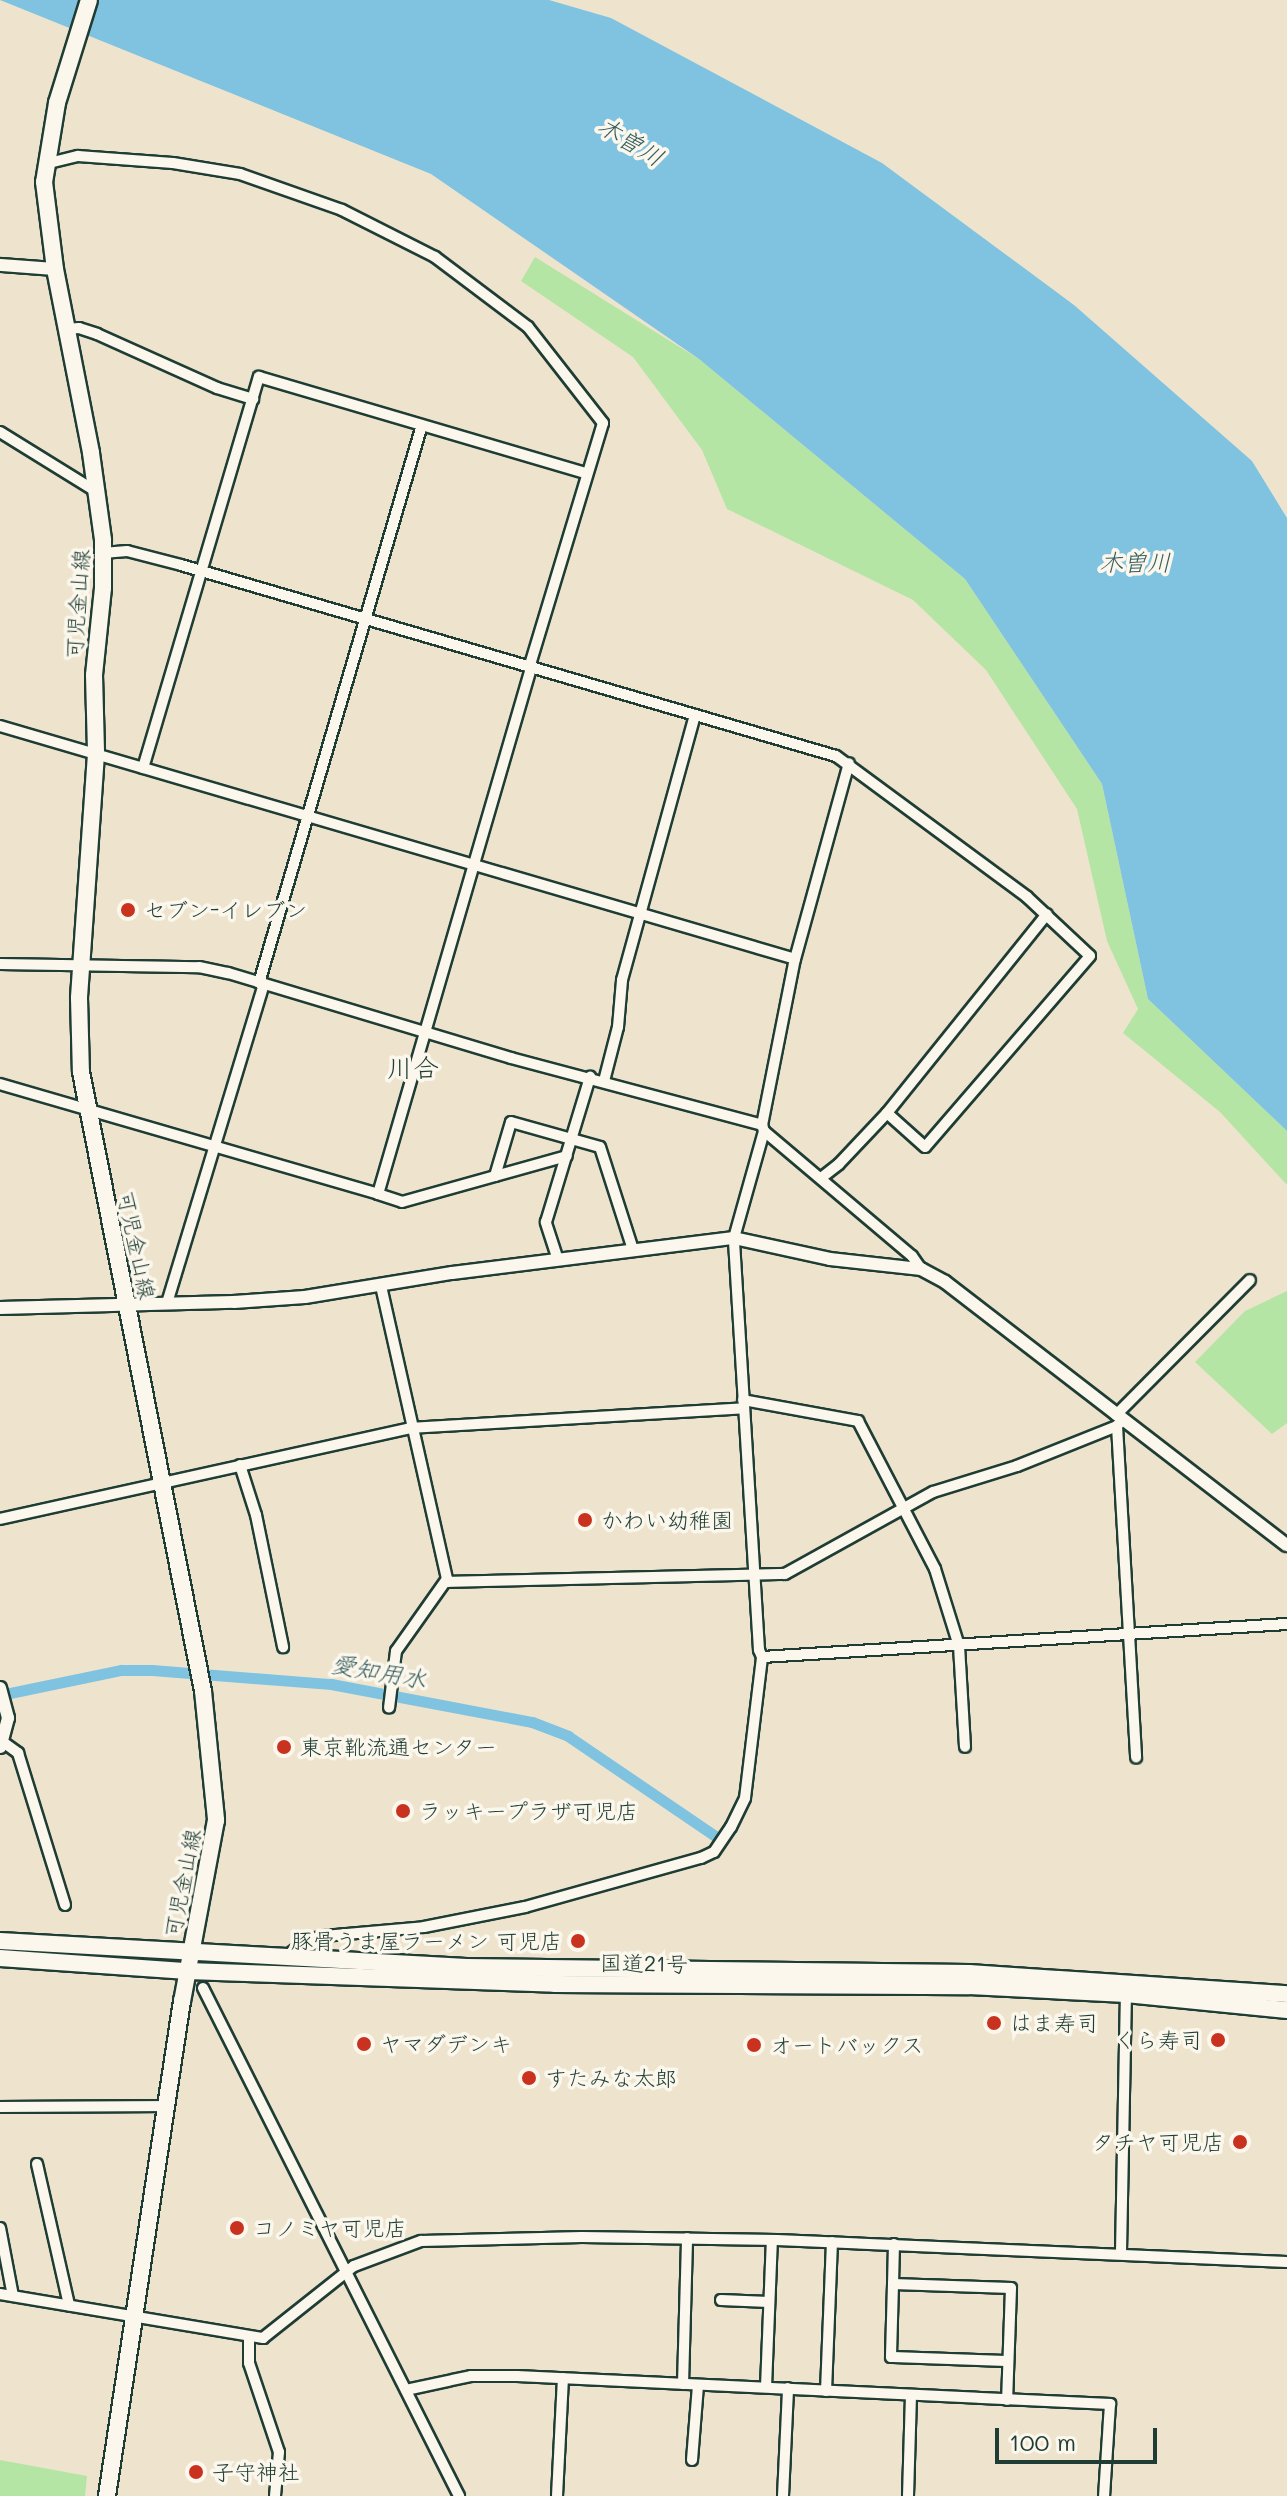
<!DOCTYPE html>
<html>
<head>
<meta charset="utf-8">
<style>
  body { margin:0 }
  #map { position:relative; width:1287px; height:2496px; overflow:hidden; background:#eee4ce; font-family:Mali,"Klee One",sans-serif }
  div>[style] { position:absolute }
  .green>* { inset:0; background:#b4e5a5 }
  .water>* { inset:0; background:#80c3e1 }
  .canal>* { height:11px; margin:-5.5px; padding:0 5.5px; transform-origin:5.5px; border-radius:5.5px; background:#80c3e1 }
  .roads { filter:drop-shadow(2px 0 #1f3d34) drop-shadow(-2px 0 #1f3d34) drop-shadow(0 2px #1f3d34) drop-shadow(0 -2px #1f3d34) }
  .minor>* { height:10px; margin:-5px; padding:0 5px; transform-origin:5px; border-radius:5px; background:#fbf7ec }
  .tertiary>* { height:12px; margin:-6px; padding:0 6px; transform-origin:6px; border-radius:6px; background:#fbf7ec }
  .primary>* { height:16px; margin:-8px; padding:0 8px; transform-origin:8px; border-radius:8px; background:#fbf7ec }
  .trunk>* { height:16px; margin:-8px; padding:0 8px; transform-origin:8px; border-radius:8px; background:#fbf7ec }
  .dots>* { width:22px; height:22px; translate:-50% -50%; box-sizing:border-box; border:4px solid #fbf7ec; border-radius:50% }
  span { translate:-50% -50%; white-space:nowrap; text-align:center; line-height:1.15; -webkit-text-stroke:7px #fbf7ec; paint-order:stroke }
  .street-label { font-size:22px; color:#1f3d34 }
  .poi-label { font-size:22px; color:#1f3d34 }
  .left { translate:0 -50%; text-align:left }
  .right { translate:-100% -50%; text-align:right }
  .water-label { font-size:24px; color:#375e5f; font-style:italic }
  .quarter-label { font-size:26px; color:#1f3d34 }
  .scale { position:absolute; left:995px; top:2428px; width:162px; height:36px; box-sizing:border-box; border:4px solid #1f3d34; border-top:0; padding-left:10px; font-size:24px; line-height:28px; white-space:nowrap; color:#1f3d34; -webkit-text-stroke:6px #fbf7ec; paint-order:stroke }
</style>
</head>
<body>
<div id="map">
  <div class="green">
    <i style="clip-path:polygon(535px 257px,699px 359px,965px 579px,1102px 784px,1148px 999px,1287px 1131px,1287px 1185px,1220px 1112px,1123px 1033px,1138px 1009px,1107px 941px,1077px 809px,986px 670px,913px 600px,727px 509px,702px 450px,633px 357px,521px 281px)"></i>
    <i style="clip-path:polygon(1287px 1291px,1287px 1423px,1272px 1434px,1195px 1362px,1245px 1311px)"></i>
    <i style="clip-path:polygon(0 2460px,87px 2476px,85px 2496px,0 2496px)"></i>
  </div>
  <div class="water">
    <i style="clip-path:polygon(0 0,549px 0,611px 18px,882px 163px,1074px 305px,1252px 461px,1287px 518px,1287px 1131px,1148px 999px,1102px 784px,965px 579px,699px 359px,431px 174px)"></i>
  </div>
  <div class="canal">
    <i style="left:0;top:1695px;width:124px;rotate:-11.7deg"></i>
    <i style="left:121px;top:1670px;width:31px"></i>
    <i style="left:152px;top:1670px;width:180px;rotate:4.5deg"></i>
    <i style="left:331px;top:1684px;width:205px;rotate:10.7deg"></i>
    <i style="left:532px;top:1722px;width:39px;rotate:21deg"></i>
    <i style="left:568px;top:1736px;width:181px;rotate:34.2deg"></i>
  </div>
  <div class="roads">
    <div class="minor">
      <i style="left:45px;top:164px;width:34px;rotate:-14deg"></i>
      <i style="left:78px;top:156px;width:95px;rotate:4.2deg"></i>
      <i style="left:173px;top:163px;width:68px;rotate:9.3deg"></i>
      <i style="left:240px;top:174px;width:108px;rotate:19.4deg"></i>
      <i style="left:342px;top:210px;width:104px;rotate:26.8deg"></i>
      <i style="left:435px;top:257px;width:116px;rotate:37deg"></i>
      <i style="left:528px;top:327px;width:122px;rotate:52deg"></i>
      <i style="left:603px;top:423px;width:256px;rotate:106.8deg"></i>
      <i style="left:67px;top:329px;width:12px;rotate:-5deg"></i>
      <i style="left:79px;top:328px;width:19px;rotate:18deg"></i>
      <i style="left:97px;top:334px;width:132px;rotate:24.2deg"></i>
      <i style="left:217px;top:388px;width:38px;rotate:17deg"></i>
      <i style="left:0;top:432px;width:114px;rotate:31.7deg"></i>
      <i style="left:103px;top:553px;width:24px;rotate:-5deg"></i>
      <i style="left:127px;top:551px;width:56px;rotate:14.5deg"></i>
      <i style="left:181px;top:565px;width:682px;rotate:16.26deg"></i>
      <i style="left:836px;top:756px;width:237px;rotate:36.4deg"></i>
      <i style="left:1027px;top:897px;width:86px;rotate:43.1deg"></i>
      <i style="left:1090px;top:956px;width:252px;rotate:130.8deg"></i>
      <i style="left:925px;top:1147px;width:51px;rotate:-138.2deg"></i>
      <i style="left:887px;top:1113px;width:70px;rotate:133.3deg"></i>
      <i style="left:839px;top:1164px;width:23px;rotate:142deg"></i>
      <i style="left:0;top:726px;width:828px;rotate:16.33deg"></i>
      <i style="left:143px;top:768px;width:408px;rotate:-73.5deg"></i>
      <i style="left:259px;top:377px;width:340px;rotate:16.4deg"></i>
      <i style="left:0;top:964px;width:199px;rotate:0.9deg"></i>
      <i style="left:199px;top:967px;width:30px;rotate:12deg"></i>
      <i style="left:228px;top:973px;width:295px;rotate:16.7deg"></i>
      <i style="left:511px;top:1058px;width:260px;rotate:14.9deg"></i>
      <i style="left:259px;top:983px;width:581px;rotate:-73.72deg"></i>
      <i style="left:604px;top:1081px;width:56px;rotate:-75.5deg"></i>
      <i style="left:618px;top:1027px;width:47px;rotate:-85.1deg"></i>
      <i style="left:622px;top:980px;width:275px;rotate:-74.6deg"></i>
      <i style="left:0;top:1084px;width:394px;rotate:16.2deg"></i>
      <i style="left:378px;top:1194px;width:548px;rotate:-73.78deg"></i>
      <i style="left:887px;top:1113px;width:255px;rotate:-51.2deg"></i>
      <i style="left:764px;top:1131px;width:194px;rotate:40.2deg"></i>
      <i style="left:912px;top:1256px;width:16px;rotate:55deg"></i>
      <i style="left:495px;top:1176px;width:56px;rotate:-73.5deg"></i>
      <i style="left:511px;top:1122px;width:92px;rotate:15.7deg"></i>
      <i style="left:600px;top:1147px;width:108px;rotate:72.2deg"></i>
      <i style="left:378px;top:1194px;width:25px;rotate:18deg"></i>
      <i style="left:402px;top:1202px;width:171px;rotate:-15.6deg"></i>
      <i style="left:558px;top:1260px;width:40px;rotate:-108deg"></i>
      <i style="left:546px;top:1222px;width:152px;rotate:-73.1deg"></i>
      <i style="left:381px;top:1286px;width:300px;rotate:77.3deg"></i>
      <i style="left:447px;top:1579px;width:88px;rotate:125.3deg"></i>
      <i style="left:396px;top:1651px;width:57px;rotate:97deg"></i>
      <i style="left:167px;top:1303px;width:333px;rotate:-73.1deg"></i>
      <i style="left:743px;top:1400px;width:117px;rotate:10.3deg"></i>
      <i style="left:858px;top:1421px;width:167px;rotate:62.5deg"></i>
      <i style="left:935px;top:1569px;width:81px;rotate:72.7deg"></i>
      <i style="left:959px;top:1646px;width:101px;rotate:86.6deg"></i>
      <i style="left:1116px;top:1415px;width:190px;rotate:-45.2deg"></i>
      <i style="left:1117px;top:1426px;width:332px;rotate:86.7deg"></i>
      <i style="left:240px;top:1465px;width:52px;rotate:72.3deg"></i>
      <i style="left:256px;top:1515px;width:135px;rotate:78.4deg"></i>
      <i style="left:0;top:1519px;width:420px;rotate:-12.5deg"></i>
      <i style="left:410px;top:1428px;width:334px;rotate:-3.4deg"></i>
      <i style="left:447px;top:1579px;width:3px;rotate:72deg"></i>
      <i style="left:448px;top:1582px;width:337px;rotate:-1.4deg"></i>
      <i style="left:785px;top:1574px;width:169px;rotate:-29deg"></i>
      <i style="left:933px;top:1492px;width:88px;rotate:-17.2deg"></i>
      <i style="left:1017px;top:1466px;width:108px;rotate:-21.8deg"></i>
      <i style="left:1117px;top:1426px;width:8px;rotate:-50deg"></i>
      <i style="left:762px;top:1657px;width:526px;rotate:-3.6deg"></i>
      <i style="left:3px;top:1742px;width:19px;rotate:36deg"></i>
      <i style="left:18px;top:1753px;width:159px;rotate:72.8deg"></i>
      <i style="left:287px;top:1956px;width:26px;rotate:-39deg"></i>
      <i style="left:307px;top:1940px;width:17px;rotate:-13deg"></i>
      <i style="left:324px;top:1936px;width:100px;rotate:-5.1deg"></i>
      <i style="left:424px;top:1927px;width:103px;rotate:-11.2deg"></i>
      <i style="left:525px;top:1907px;width:183px;rotate:-15.6deg"></i>
      <i style="left:701px;top:1858px;width:14px;rotate:-25deg"></i>
      <i style="left:714px;top:1852px;width:30px;rotate:-56deg"></i>
      <i style="left:731px;top:1827px;width:32px;rotate:-64deg"></i>
      <i style="left:745px;top:1798px;width:142px;rotate:-83.1deg"></i>
      <i style="left:762px;top:1657px;width:8px;rotate:-113deg"></i>
      <i style="left:759px;top:1650px;width:413px;rotate:-93.5deg"></i>
      <i style="left:734px;top:1238px;width:111px;rotate:-74.3deg"></i>
      <i style="left:764px;top:1131px;width:6px;rotate:-108deg"></i>
      <i style="left:762px;top:1125px;width:169px;rotate:-78.8deg"></i>
      <i style="left:795px;top:959px;width:203px;rotate:-74.6deg"></i>
      <i style="left:203px;top:1988px;width:569px;rotate:63.25deg"></i>
      <i style="left:0;top:2107px;width:166px;rotate:-0.3deg"></i>
      <i style="left:37px;top:2164px;width:145px;rotate:77.2deg"></i>
      <i style="left:0;top:2228px;width:69px;rotate:79.2deg"></i>
      <i style="left:894px;top:2244px;width:40px;rotate:91.4deg"></i>
      <i style="left:893px;top:2284px;width:118px;rotate:1.9deg"></i>
      <i style="left:1011px;top:2288px;width:112px;rotate:92deg"></i>
      <i style="left:1121px;top:2252px;width:258px;rotate:-88.9deg"></i>
      <i style="left:893px;top:2284px;width:73px;rotate:91.6deg"></i>
      <i style="left:891px;top:2357px;width:117px;rotate:2deg"></i>
      <i style="left:0;top:2294px;width:267px;rotate:9.5deg"></i>
      <i style="left:263px;top:2338px;width:116px;rotate:-38.4deg"></i>
      <i style="left:354px;top:2266px;width:72px;rotate:-20.5deg"></i>
      <i style="left:421px;top:2241px;width:161px;rotate:-1.4deg"></i>
      <i style="left:582px;top:2237px;width:195px;rotate:0.9deg"></i>
      <i style="left:777px;top:2240px;width:510px;rotate:2.47deg"></i>
      <i style="left:721px;top:2300px;width:48px;rotate:2.4deg"></i>
      <i style="left:249px;top:2338px;width:25px;rotate:90deg"></i>
      <i style="left:249px;top:2363px;width:94px;rotate:71.4deg"></i>
      <i style="left:279px;top:2452px;width:44px;rotate:95.2deg"></i>
      <i style="left:683px;top:2384px;width:146px;rotate:-88.4deg"></i>
      <i style="left:766px;top:2387px;width:147px;rotate:-87.7deg"></i>
      <i style="left:406px;top:2390px;width:66px;rotate:-12.2deg"></i>
      <i style="left:471px;top:2376px;width:46px"></i>
      <i style="left:517px;top:2376px;width:594px;rotate:2.7deg"></i>
      <i style="left:1110px;top:2404px;width:92px;rotate:93.7deg"></i>
      <i style="left:826px;top:2391px;width:149px;rotate:-87.7deg"></i>
      <i style="left:692px;top:2460px;width:75px;rotate:-85.4deg"></i>
      <i style="left:557px;top:2496px;width:118px;rotate:-87.1deg"></i>
      <i style="left:783px;top:2496px;width:108px;rotate:-87.3deg"></i>
      <i style="left:908px;top:2496px;width:101px;rotate:-88.3deg"></i>
    </div>
    <div class="tertiary">
      <i style="left:0;top:265px;width:55px;rotate:4.2deg"></i>
      <i style="left:0;top:1308px;width:234px;rotate:-1.5deg"></i>
      <i style="left:234px;top:1302px;width:71px;rotate:-4deg"></i>
      <i style="left:305px;top:1297px;width:149px;rotate:-9.3deg"></i>
      <i style="left:452px;top:1273px;width:284px;rotate:-7.1deg"></i>
      <i style="left:734px;top:1238px;width:98px;rotate:12.3deg"></i>
      <i style="left:830px;top:1259px;width:92px;rotate:6.3deg"></i>
      <i style="left:921px;top:1269px;width:27px;rotate:28deg"></i>
      <i style="left:945px;top:1282px;width:431px;rotate:37.6deg"></i>
      <i style="left:0;top:1688px;width:31px;rotate:75deg"></i>
      <i style="left:8px;top:1718px;width:30px;rotate:105deg"></i>
    </div>
    <div class="primary">
      <i style="left:89px;top:0;width:108px;rotate:107.3deg"></i>
      <i style="left:57px;top:103px;width:80px;rotate:99.3deg"></i>
      <i style="left:44px;top:182px;width:88px;rotate:82.8deg"></i>
      <i style="left:55px;top:269px;width:187px;rotate:78.9deg"></i>
      <i style="left:91px;top:453px;width:88px;rotate:82.1deg"></i>
      <i style="left:103px;top:540px;width:48px;rotate:90deg"></i>
      <i style="left:103px;top:588px;width:87px;rotate:95.9deg"></i>
      <i style="left:94px;top:675px;width:79px;rotate:88.5deg"></i>
      <i style="left:96px;top:754px;width:245px;rotate:94deg"></i>
      <i style="left:79px;top:998px;width:74px;rotate:88.5deg"></i>
      <i style="left:81px;top:1072px;width:631px;rotate:78.85deg"></i>
      <i style="left:203px;top:1691px;width:130px;rotate:84.2deg"></i>
      <i style="left:216px;top:1820px;width:184px;rotate:100.6deg"></i>
      <i style="left:182px;top:2001px;width:501px;rotate:98.62deg"></i>
    </div>
    <div class="trunk">
      <i style="left:0;top:1941px;width:467px;rotate:3.2deg"></i>
      <i style="left:466px;top:1967px;width:503px;rotate:0.68deg"></i>
      <i style="left:969px;top:1973px;width:319px;rotate:3.8deg"></i>
      <i style="left:0;top:1958px;width:188px;rotate:4deg"></i>
      <i style="left:188px;top:1971px;width:367px;rotate:2deg"></i>
      <i style="left:555px;top:1984px;width:414px;rotate:0.3deg"></i>
      <i style="left:969px;top:1986px;width:157px;rotate:2.9deg"></i>
      <i style="left:1126px;top:1994px;width:162px;rotate:5.7deg"></i>
    </div>
  </div>
  <div class="dots">
    <i style="left:128px;top:910px;background:#c8321e"></i>
    <i style="left:585px;top:1520px;background:#c8321e"></i>
    <i style="left:284px;top:1747px;background:#c8321e"></i>
    <i style="left:403px;top:1811px;background:#c8321e"></i>
    <i style="left:578px;top:1941px;background:#c8321e"></i>
    <i style="left:994px;top:2023px;background:#c8321e"></i>
    <i style="left:1218px;top:2040px;background:#c8321e"></i>
    <i style="left:364px;top:2044px;background:#c8321e"></i>
    <i style="left:754px;top:2045px;background:#c8321e"></i>
    <i style="left:529px;top:2078px;background:#c8321e"></i>
    <i style="left:1240px;top:2142px;background:#c8321e"></i>
    <i style="left:237px;top:2228px;background:#c8321e"></i>
    <i style="left:196px;top:2472px;background:#c8321e"></i>
  </div>
  <div class="street-label">
    <span style="left:77px;top:604px;rotate:-86deg">可児金山線</span>
    <span style="left:137px;top:1245px;rotate:78deg">可児金山線</span>
    <span style="left:182px;top:1883px;rotate:-79deg">可児金山線</span>
    <span style="left:644px;top:1963px;rotate:1deg">国道21号</span>
  </div>
  <div class="poi-label">
    <span class="left" style="left:144px;top:910px">セブン-イレブン</span>
    <span class="left" style="left:601px;top:1520px">かわい幼稚園</span>
    <span class="left" style="left:300px;top:1747px">東京靴流通センター</span>
    <span class="left" style="left:419px;top:1811px">ラッキープラザ可児店</span>
    <span class="right" style="left:562px;top:1941px">豚骨うま屋ラーメン 可児店</span>
    <span class="left" style="left:1010px;top:2023px">はま寿司</span>
    <span class="right" style="left:1202px;top:2040px">くら寿司</span>
    <span class="left" style="left:380px;top:2044px">ヤマダデンキ</span>
    <span class="left" style="left:770px;top:2045px">オートバックス</span>
    <span class="left" style="left:545px;top:2078px">すたみな太郎</span>
    <span class="right" style="left:1224px;top:2142px">タチヤ可児店</span>
    <span class="left" style="left:253px;top:2228px">コノミヤ可児店</span>
    <span class="left" style="left:212px;top:2472px">子守神社</span>
  </div>
  <div class="water-label">
    <span style="left:631px;top:141px;rotate:31deg">木曽川</span>
    <span style="left:1135px;top:562px">木曽川</span>
    <span style="left:379px;top:1671px;rotate:10deg">愛知用水</span>
  </div>
  <div class="quarter-label">
    <span style="left:413px;top:1068px">川合</span>
  </div>
  <div class="scale">100 m</div>
</div>
</body>
</html>
